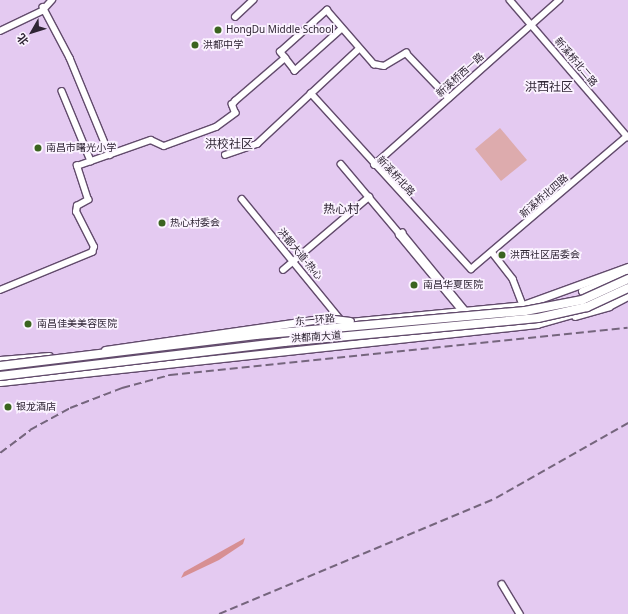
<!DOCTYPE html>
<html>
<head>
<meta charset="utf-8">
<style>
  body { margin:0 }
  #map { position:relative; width:628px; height:614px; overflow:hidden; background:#e4caf1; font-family:"Noto Sans","Noto Sans SC",sans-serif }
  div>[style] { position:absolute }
  .green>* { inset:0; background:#ddabad }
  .forest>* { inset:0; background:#d78f93 }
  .roads { filter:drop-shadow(1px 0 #624b6c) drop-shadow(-1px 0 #624b6c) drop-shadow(0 1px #624b6c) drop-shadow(0 -1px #624b6c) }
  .minor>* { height:5.5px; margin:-2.75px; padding:0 2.75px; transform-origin:2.75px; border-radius:2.75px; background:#fff }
  .major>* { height:7px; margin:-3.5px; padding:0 3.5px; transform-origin:3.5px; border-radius:3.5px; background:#fff }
  .highway>* { height:8px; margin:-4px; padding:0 4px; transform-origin:4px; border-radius:4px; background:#fff }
  .rail>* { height:1.5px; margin-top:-0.75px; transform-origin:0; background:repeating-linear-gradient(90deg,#75657d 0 8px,transparent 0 12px) }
  .bridges { filter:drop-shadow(1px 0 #624b6c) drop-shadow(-1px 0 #624b6c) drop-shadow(0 1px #624b6c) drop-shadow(0 -1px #624b6c) }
  .major-bridge>* { height:7px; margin:-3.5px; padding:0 3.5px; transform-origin:3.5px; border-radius:3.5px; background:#fff }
  .highway-bridge>* { height:8px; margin:-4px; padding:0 4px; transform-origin:4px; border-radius:4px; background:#fff }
  .dots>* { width:11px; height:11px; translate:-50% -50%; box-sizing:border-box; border:2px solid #fbf3ff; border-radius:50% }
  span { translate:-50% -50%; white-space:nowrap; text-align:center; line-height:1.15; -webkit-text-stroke:3.5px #fbf3ff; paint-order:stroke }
  .poi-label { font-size:10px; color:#2f2534 }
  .left { translate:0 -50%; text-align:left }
  .street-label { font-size:10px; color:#2f2534 }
  .quarter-label { font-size:12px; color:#2f2534 }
  .north { position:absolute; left:12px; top:12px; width:40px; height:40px; -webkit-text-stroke:3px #fbf3ff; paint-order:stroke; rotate:231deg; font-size:11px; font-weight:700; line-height:16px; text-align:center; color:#2f2534 }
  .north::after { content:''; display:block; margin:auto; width:14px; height:18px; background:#2f2534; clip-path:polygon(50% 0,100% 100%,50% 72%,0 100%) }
</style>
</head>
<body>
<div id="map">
  <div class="green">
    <i style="clip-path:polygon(500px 128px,527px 160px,501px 181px,475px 149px)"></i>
  </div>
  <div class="forest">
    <i style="clip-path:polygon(245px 538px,243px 544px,219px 560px,181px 578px,184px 572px)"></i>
  </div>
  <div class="roads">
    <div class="minor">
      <i style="left:510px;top:0;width:181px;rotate:49.3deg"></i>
      <i style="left:43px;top:7px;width:58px;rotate:62.1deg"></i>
      <i style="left:70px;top:58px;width:105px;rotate:67.6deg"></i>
      <i style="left:235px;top:17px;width:25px;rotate:-43deg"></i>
      <i style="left:342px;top:29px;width:63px;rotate:138.2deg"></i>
      <i style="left:295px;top:71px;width:24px;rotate:-128deg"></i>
      <i style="left:280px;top:52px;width:63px;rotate:-41.8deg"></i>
      <i style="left:327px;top:10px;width:72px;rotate:49deg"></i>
      <i style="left:374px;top:64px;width:10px;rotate:11deg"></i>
      <i style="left:384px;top:66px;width:26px;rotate:-31deg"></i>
      <i style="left:406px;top:53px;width:62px;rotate:46.3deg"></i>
      <i style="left:0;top:31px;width:47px;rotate:-25.5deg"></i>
      <i style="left:42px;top:11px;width:15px;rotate:-48deg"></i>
      <i style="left:62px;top:91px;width:76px;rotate:67.5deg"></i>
      <i style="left:311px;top:93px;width:238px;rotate:47.7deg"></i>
      <i style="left:471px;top:269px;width:205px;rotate:-40.4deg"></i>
      <i style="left:225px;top:155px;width:34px;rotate:-19deg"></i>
      <i style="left:257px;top:144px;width:139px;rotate:-43deg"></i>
      <i style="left:341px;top:164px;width:92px;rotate:49.9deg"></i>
      <i style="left:374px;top:165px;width:248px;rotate:-41.7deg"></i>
      <i style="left:242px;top:199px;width:158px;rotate:50.7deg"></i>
      <i style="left:492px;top:252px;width:34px;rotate:52deg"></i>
      <i style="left:513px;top:279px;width:28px;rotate:69deg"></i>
      <i style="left:283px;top:270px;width:113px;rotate:-40.3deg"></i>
      <i style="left:0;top:290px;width:100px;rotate:-22.4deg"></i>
      <i style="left:92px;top:252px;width:5px;rotate:-68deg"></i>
      <i style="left:94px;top:247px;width:39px;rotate:-117deg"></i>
      <i style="left:76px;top:212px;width:6px;rotate:-81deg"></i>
      <i style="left:77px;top:206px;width:13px;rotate:-29deg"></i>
      <i style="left:88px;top:200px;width:36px;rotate:-108deg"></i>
      <i style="left:77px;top:166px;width:78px;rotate:-19.4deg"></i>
      <i style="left:151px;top:140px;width:14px;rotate:25deg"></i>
      <i style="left:164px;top:146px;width:55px;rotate:-20.1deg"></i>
      <i style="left:216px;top:127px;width:24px;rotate:-36deg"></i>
      <i style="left:235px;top:113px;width:9px;rotate:-111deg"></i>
      <i style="left:232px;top:105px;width:5px;rotate:-53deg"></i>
      <i style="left:235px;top:101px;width:66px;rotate:-40.7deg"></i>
      <i style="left:461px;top:310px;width:97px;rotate:-129.6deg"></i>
      <i style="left:399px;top:235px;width:4px;rotate:-34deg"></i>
      <i style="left:402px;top:233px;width:99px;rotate:50.7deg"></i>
      <i style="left:502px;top:584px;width:35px;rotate:59deg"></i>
    </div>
    <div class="major">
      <i style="left:582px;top:291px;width:48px;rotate:-21.8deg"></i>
      <i style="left:575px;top:316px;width:35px;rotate:-16deg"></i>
      <i style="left:276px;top:329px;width:248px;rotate:-5.5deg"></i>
      <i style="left:523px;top:305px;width:112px;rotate:-19.9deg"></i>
      <i style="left:0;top:360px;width:49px;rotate:-4.7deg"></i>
      <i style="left:0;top:382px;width:540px;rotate:-6.16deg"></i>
      <i style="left:537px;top:324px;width:44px;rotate:-15.9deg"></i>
    </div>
    <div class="highway">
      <i style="left:609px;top:306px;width:21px;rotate:-28deg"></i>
    </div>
  </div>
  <div class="rail">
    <i style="left:0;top:453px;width:38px;rotate:-37deg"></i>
    <i style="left:30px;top:430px;width:46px;rotate:-28.8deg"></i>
    <i style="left:70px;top:408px;width:56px;rotate:-21deg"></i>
    <i style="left:122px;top:388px;width:50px;rotate:-15.2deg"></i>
    <i style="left:170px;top:375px;width:460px;rotate:-5.9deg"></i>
    <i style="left:219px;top:614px;width:300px;rotate:-22.7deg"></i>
    <i style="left:496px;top:498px;width:152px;rotate:-29.6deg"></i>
  </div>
  <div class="bridges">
    <div class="major-bridge">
      <i style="left:105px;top:350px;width:223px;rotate:-8.2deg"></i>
      <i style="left:326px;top:318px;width:24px;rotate:7deg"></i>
    </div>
    <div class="highway-bridge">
      <i style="left:0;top:366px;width:258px;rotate:-6.9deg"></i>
      <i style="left:256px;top:335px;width:270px;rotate:-5.1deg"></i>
      <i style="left:525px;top:311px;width:58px;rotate:-10.9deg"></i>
      <i style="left:582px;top:300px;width:51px;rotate:-24.5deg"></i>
      <i style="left:0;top:376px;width:286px;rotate:-6.8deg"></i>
      <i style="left:284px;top:342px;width:255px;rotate:-5.4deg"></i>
      <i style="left:538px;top:318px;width:50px;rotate:-12.7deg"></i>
      <i style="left:587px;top:307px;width:45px;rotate:-24.9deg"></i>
    </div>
  </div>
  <div class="dots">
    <i style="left:218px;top:30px;background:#3b6420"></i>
    <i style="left:195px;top:45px;background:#3b6420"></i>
    <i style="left:38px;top:148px;background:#3b6420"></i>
    <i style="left:162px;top:223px;background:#3b6420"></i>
    <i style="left:502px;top:255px;background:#3b6420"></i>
    <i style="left:414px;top:285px;background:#3b6420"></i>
    <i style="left:28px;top:324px;background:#3b6420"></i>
    <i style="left:8px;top:407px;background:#3b6420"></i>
  </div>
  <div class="poi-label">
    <span class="left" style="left:226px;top:30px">HongDu Middle School</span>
    <span class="left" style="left:203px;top:45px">洪都中学</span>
    <span class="left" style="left:46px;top:148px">南昌市曙光小学</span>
    <span class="left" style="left:170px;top:223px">热心村委会</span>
    <span class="left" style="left:510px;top:255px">洪西社区居委会</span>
    <span class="left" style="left:423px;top:285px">南昌华夏医院</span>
    <span class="left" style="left:37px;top:324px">南昌佳美美容医院</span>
    <span class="left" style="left:16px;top:407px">银龙酒店</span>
  </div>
  <div class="street-label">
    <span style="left:576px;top:62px;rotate:50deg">新溪桥北二路</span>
    <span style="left:460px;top:75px;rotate:-42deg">新溪桥西一路</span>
    <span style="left:396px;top:176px;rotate:47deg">新溪桥北路</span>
    <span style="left:544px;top:196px;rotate:-41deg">新溪桥北四路</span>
    <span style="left:300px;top:254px;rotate:50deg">洪都大道-热心</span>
    <span style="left:315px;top:320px;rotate:-5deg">东一环路</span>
    <span style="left:316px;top:337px;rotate:-4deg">洪都南大道</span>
  </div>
  <div class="quarter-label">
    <span style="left:549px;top:87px">洪西社区</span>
    <span style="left:229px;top:144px">洪校社区</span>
    <span style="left:341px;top:209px">热心村</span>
  </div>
  <div class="north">北</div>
</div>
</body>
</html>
